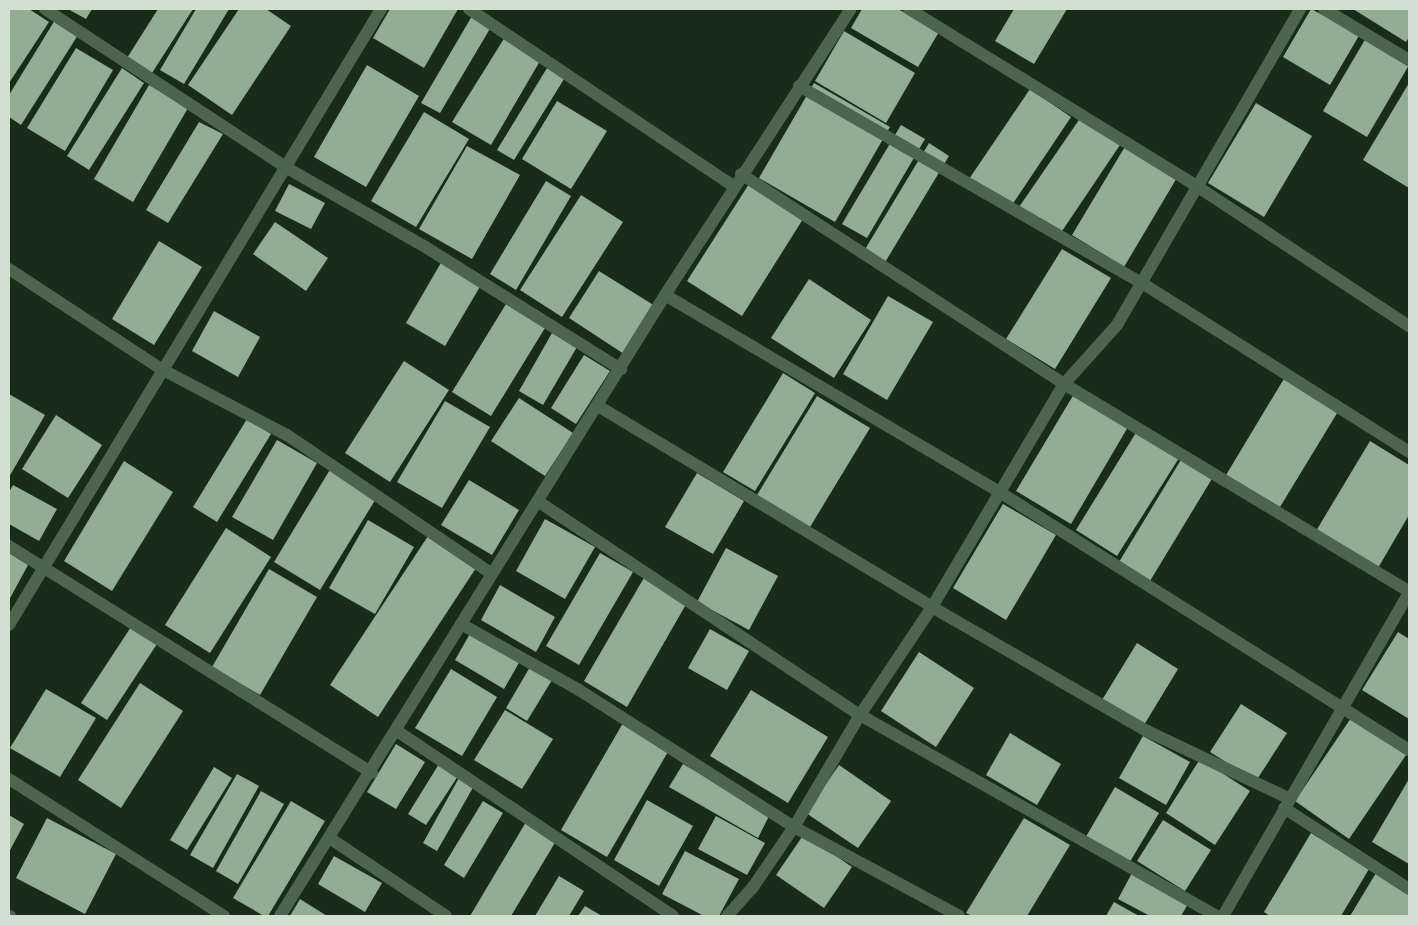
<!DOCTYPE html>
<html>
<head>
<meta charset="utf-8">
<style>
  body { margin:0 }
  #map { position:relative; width:1418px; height:925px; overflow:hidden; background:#182c19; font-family:Jost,sans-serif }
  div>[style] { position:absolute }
  .building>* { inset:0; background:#93ac94 }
  .street>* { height:12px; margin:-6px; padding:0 6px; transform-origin:6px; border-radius:6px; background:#4d644e }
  span { translate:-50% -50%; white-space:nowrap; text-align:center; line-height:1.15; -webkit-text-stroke:5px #0e2310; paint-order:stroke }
  .frame { position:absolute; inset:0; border:10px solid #d2dfd3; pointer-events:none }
</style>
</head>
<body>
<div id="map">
  <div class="building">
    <i style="clip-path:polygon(9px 9px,29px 9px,49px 22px,9px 83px)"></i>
    <i style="clip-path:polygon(68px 9px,92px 9px,86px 19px)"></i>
    <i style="clip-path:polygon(158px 9px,193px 9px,152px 73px,127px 58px)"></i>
    <i style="clip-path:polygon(196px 9px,229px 9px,184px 84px,160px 70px)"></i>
    <i style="clip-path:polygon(239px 9px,266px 9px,291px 26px,232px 115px,188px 85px)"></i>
    <i style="clip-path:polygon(390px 9px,458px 9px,424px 68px,373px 38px)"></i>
    <i style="clip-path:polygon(862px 9px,898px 9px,939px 32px,918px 67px,851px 28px)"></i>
    <i style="clip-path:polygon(1014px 9px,1067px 9px,1034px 64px,995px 41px)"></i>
    <i style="clip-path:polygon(1311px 9px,1360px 34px,1330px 85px,1283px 57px)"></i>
    <i style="clip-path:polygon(1353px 9px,1409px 9px,1409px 37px,1406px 42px)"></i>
    <i style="clip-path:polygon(472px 16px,491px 27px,440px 113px,421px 103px)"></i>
    <i style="clip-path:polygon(55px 20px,78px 35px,21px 125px,9px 117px,9px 95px)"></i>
    <i style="clip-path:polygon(844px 31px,915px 73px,886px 123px,815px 81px)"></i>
    <i style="clip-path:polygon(505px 37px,540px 61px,491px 145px,452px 122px)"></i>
    <i style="clip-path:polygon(1366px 38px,1409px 65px,1367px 137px,1323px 111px)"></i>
    <i style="clip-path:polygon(76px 48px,113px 70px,65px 151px,27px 128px)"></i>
    <i style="clip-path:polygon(367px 65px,419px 96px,366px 187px,314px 157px)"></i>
    <i style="clip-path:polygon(122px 68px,144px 83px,89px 170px,67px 156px)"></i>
    <i style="clip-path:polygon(547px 68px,564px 79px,514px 160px,497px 150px)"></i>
    <i style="clip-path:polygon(814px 83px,890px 127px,835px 222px,759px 178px)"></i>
    <i style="clip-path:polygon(1409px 83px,1409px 188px,1363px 160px)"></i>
    <i style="clip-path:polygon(149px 85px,188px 108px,133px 202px,94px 179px)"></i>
    <i style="clip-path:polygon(1030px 89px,1071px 117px,1008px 211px,967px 182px)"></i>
    <i style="clip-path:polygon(557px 101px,607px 131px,571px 189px,522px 159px)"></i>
    <i style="clip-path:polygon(1256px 103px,1312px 136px,1264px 217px,1208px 183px)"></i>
    <i style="clip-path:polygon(424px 112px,469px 139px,416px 227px,371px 201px)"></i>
    <i style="clip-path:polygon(1081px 117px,1122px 142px,1058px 237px,1017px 210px)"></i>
    <i style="clip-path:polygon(199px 122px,223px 134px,168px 223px,146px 210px)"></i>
    <i style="clip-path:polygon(901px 125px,925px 139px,867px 238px,842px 224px)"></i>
    <i style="clip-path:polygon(929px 143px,949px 156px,884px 264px,864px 251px)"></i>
    <i style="clip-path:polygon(1126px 145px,1178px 176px,1124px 267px,1072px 235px)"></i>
    <i style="clip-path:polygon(467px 146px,520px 175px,472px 259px,419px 229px)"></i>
    <i style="clip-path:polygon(546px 181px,571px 196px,516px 290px,490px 274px)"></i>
    <i style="clip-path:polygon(289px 184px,325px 203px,311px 229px,275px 211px)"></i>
    <i style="clip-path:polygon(749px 184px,803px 219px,742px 316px,687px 281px)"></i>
    <i style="clip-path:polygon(581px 195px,623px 222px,562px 317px,520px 290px)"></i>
    <i style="clip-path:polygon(275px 222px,328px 258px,306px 291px,253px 254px)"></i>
    <i style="clip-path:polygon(159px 241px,202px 267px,154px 345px,112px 319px)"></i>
    <i style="clip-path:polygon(1062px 249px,1111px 278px,1055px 369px,1006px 339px)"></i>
    <i style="clip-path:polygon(442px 261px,481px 285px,445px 346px,406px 323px)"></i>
    <i style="clip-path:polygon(599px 271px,655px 306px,624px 354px,569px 318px)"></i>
    <i style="clip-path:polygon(809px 279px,871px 320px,834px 378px,771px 338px)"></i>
    <i style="clip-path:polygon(888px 296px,933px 322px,887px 400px,843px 374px)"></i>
    <i style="clip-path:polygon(506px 304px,545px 328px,491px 416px,452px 392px)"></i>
    <i style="clip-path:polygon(214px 311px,260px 337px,238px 377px,192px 351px)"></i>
    <i style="clip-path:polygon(552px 333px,577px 347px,543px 405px,519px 391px)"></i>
    <i style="clip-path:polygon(584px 355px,610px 371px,576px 424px,551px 408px)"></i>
    <i style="clip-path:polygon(404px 361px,449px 390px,390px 482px,345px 453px)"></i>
    <i style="clip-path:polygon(1288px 372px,1342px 405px,1280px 507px,1226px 475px)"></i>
    <i style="clip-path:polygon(783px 373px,815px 393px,755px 491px,723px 472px)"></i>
    <i style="clip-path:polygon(9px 394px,45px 415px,9px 477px)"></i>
    <i style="clip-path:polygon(1074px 394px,1128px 427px,1071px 524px,1016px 491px)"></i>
    <i style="clip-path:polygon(817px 396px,870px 428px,810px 527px,757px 495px)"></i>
    <i style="clip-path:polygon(519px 398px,573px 433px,545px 476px,491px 441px)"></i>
    <i style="clip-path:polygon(445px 401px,490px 427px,442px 508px,397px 482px)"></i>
    <i style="clip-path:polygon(56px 415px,102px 445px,68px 498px,22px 469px)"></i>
    <i style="clip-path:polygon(247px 419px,271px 434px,217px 522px,193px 507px)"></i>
    <i style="clip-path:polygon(1137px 431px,1179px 458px,1117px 556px,1076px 530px)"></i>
    <i style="clip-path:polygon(277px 440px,317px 463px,273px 540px,232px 517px)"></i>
    <i style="clip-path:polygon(1370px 441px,1409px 465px,1409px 515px,1378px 568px,1316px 531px)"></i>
    <i style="clip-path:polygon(1182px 458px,1213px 477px,1150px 581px,1119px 562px)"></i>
    <i style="clip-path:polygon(124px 461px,173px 492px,112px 591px,64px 561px)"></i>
    <i style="clip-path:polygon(331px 468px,377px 497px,320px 590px,274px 562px)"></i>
    <i style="clip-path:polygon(697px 473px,744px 501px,713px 554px,665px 527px)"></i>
    <i style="clip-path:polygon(469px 480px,519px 510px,492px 555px,441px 525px)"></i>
    <i style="clip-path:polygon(13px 485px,57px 509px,39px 541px,9px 524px,9px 492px)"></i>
    <i style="clip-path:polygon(1003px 504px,1056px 535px,1006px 620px,953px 588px)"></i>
    <i style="clip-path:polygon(545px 519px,595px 547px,565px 599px,516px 571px)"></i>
    <i style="clip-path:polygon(368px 520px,414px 547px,375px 614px,329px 588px)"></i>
    <i style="clip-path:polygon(226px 528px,271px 557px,210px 653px,165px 625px)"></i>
    <i style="clip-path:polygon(430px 533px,478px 565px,378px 717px,330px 685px)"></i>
    <i style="clip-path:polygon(726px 548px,778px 576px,749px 630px,697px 602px)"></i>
    <i style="clip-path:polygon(9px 553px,28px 565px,9px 600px)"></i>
    <i style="clip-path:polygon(600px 553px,633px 572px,579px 665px,546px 646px)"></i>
    <i style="clip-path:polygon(269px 569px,317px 597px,260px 695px,212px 667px)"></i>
    <i style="clip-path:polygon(645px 576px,688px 601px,627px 707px,584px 681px)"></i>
    <i style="clip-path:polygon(500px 585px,555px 617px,536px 652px,481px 620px)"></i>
    <i style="clip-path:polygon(131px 627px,157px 644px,107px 720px,81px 703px)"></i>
    <i style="clip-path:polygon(710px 629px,749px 651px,727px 690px,688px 668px)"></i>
    <i style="clip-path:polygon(471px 632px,520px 661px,504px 689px,455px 660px)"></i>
    <i style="clip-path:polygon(1398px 632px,1409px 639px,1409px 719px,1362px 690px)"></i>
    <i style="clip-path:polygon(1137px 643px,1178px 669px,1144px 725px,1102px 700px)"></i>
    <i style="clip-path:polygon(919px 652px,974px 688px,936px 747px,881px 711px)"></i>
    <i style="clip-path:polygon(530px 667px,552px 680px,527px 721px,506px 708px)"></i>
    <i style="clip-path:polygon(451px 669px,497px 697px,462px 756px,415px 728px)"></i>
    <i style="clip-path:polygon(140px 683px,183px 711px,121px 808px,78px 780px)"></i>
    <i style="clip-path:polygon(46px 689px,96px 718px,60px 777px,10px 748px)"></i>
    <i style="clip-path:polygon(751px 690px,828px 737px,788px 803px,710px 756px)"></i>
    <i style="clip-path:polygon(1241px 704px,1287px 733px,1256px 781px,1210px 752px)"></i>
    <i style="clip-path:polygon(505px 710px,553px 739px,522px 789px,474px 760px)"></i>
    <i style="clip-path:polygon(1351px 718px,1406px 755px,1349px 839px,1295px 801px)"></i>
    <i style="clip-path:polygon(623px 723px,669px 750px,607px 857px,561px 830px)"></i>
    <i style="clip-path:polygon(1010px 733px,1061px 764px,1037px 805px,986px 775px)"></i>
    <i style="clip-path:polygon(1143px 736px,1190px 762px,1166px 805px,1119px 778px)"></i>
    <i style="clip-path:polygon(396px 744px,425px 762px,396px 809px,367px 792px)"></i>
    <i style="clip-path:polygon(1200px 759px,1250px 791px,1215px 845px,1166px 813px)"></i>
    <i style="clip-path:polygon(439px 764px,458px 776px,426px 825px,408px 814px)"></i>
    <i style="clip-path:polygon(683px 764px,770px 814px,758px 838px,669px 787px)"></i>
    <i style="clip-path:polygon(839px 765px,891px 801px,858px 848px,806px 813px)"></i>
    <i style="clip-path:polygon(214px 767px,232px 778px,187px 850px,170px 840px)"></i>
    <i style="clip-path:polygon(237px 774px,259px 786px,213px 868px,190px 855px)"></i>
    <i style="clip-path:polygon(460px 776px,475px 784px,437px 851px,423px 843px)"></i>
    <i style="clip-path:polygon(1409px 779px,1409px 864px,1372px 842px)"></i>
    <i style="clip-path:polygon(1115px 787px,1159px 813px,1128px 865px,1084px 840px)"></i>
    <i style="clip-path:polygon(261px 791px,284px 804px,238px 884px,216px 871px)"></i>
    <i style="clip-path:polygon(647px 800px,693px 826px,659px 886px,614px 860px)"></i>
    <i style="clip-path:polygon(291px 801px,325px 821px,268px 916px,264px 916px,233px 898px)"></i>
    <i style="clip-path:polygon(483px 801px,503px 813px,464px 878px,444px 865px)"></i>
    <i style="clip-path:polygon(9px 815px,24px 824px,9px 852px)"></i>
    <i style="clip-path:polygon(716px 816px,765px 843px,747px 875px,698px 849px)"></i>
    <i style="clip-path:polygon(47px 818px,116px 854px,85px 914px,16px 878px)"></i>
    <i style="clip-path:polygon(1024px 818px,1070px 845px,1027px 916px,972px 916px,966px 913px)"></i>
    <i style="clip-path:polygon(1163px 820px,1211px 850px,1185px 891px,1137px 861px)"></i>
    <i style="clip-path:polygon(526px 822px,556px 841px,511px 916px,470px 916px)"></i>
    <i style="clip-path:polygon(1311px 833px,1369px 869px,1341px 916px,1270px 916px,1264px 912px)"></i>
    <i style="clip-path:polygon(804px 834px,852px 867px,824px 908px,776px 875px)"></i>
    <i style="clip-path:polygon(685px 851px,739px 879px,719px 916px,704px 916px,662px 894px)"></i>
    <i style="clip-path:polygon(334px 856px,382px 883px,365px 912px,318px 884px)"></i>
    <i style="clip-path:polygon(1132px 873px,1188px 904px,1181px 916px,1150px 916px,1118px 899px)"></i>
    <i style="clip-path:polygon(1376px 873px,1409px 893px,1409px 916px,1350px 916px)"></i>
    <i style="clip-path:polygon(559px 876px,584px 891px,569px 916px,535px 916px)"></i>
    <i style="clip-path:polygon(300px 899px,327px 916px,290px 916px)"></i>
    <i style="clip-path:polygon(1114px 902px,1139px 916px,1106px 916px)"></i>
    <i style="clip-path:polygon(585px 906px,602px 916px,578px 916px)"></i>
  </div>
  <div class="street">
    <i style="left:45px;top:9px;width:290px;rotate:33.3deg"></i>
    <i style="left:287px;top:168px;width:161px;rotate:29.7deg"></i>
    <i style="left:427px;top:248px;width:229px;rotate:32deg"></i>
    <i style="left:469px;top:9px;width:318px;rotate:33.8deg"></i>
    <i style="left:909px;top:9px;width:339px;rotate:31.6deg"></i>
    <i style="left:1198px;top:187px;width:253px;rotate:33.4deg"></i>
    <i style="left:1324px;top:9px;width:99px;rotate:31deg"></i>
    <i style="left:799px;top:86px;width:396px;rotate:29.9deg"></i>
    <i style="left:1142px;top:283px;width:316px;rotate:32.3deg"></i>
    <i style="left:741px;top:174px;width:385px;rotate:33deg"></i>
    <i style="left:1064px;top:384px;width:402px;rotate:31deg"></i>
    <i style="left:9px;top:269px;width:184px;rotate:33.3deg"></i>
    <i style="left:163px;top:370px;width:140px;rotate:27.7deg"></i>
    <i style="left:287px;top:435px;width:246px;rotate:34.1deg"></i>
    <i style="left:665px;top:295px;width:390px;rotate:30.5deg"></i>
    <i style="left:1001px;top:493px;width:482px;rotate:32.2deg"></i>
    <i style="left:598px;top:406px;width:390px;rotate:31deg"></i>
    <i style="left:932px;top:607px;width:248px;rotate:30deg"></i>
    <i style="left:1147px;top:731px;width:158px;rotate:25.4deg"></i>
    <i style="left:539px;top:502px;width:385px;rotate:33.6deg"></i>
    <i style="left:860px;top:715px;width:409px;rotate:29.4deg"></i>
    <i style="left:9px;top:546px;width:428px;rotate:32deg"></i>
    <i style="left:461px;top:624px;width:135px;rotate:29.2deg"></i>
    <i style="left:579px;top:690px;width:255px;rotate:32.5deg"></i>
    <i style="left:794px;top:827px;width:187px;rotate:28.3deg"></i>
    <i style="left:9px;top:625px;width:720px;rotate:-58.87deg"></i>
    <i style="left:397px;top:731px;width:332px;rotate:33.8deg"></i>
    <i style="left:9px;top:779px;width:255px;rotate:32.5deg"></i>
    <i style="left:1284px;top:808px;width:149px;rotate:32.9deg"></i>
    <i style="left:331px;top:839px;width:138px;rotate:33.8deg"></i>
    <i style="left:9px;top:916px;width:1px"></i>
    <i style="left:280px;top:916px;width:731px;rotate:-58.2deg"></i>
    <i style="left:665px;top:295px;width:341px;rotate:-57deg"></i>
    <i style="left:727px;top:916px;width:39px;rotate:-48deg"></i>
    <i style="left:753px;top:887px;width:73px;rotate:-55.7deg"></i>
    <i style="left:794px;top:827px;width:130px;rotate:-59.5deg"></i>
    <i style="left:860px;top:715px;width:130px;rotate:-56.3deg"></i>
    <i style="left:932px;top:607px;width:259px;rotate:-59.4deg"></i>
    <i style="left:1064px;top:384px;width:79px;rotate:-48.1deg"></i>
    <i style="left:1117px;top:325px;width:365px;rotate:-59.9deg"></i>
    <i style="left:1223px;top:916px;width:373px;rotate:-60.1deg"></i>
  </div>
  <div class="frame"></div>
</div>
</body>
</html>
